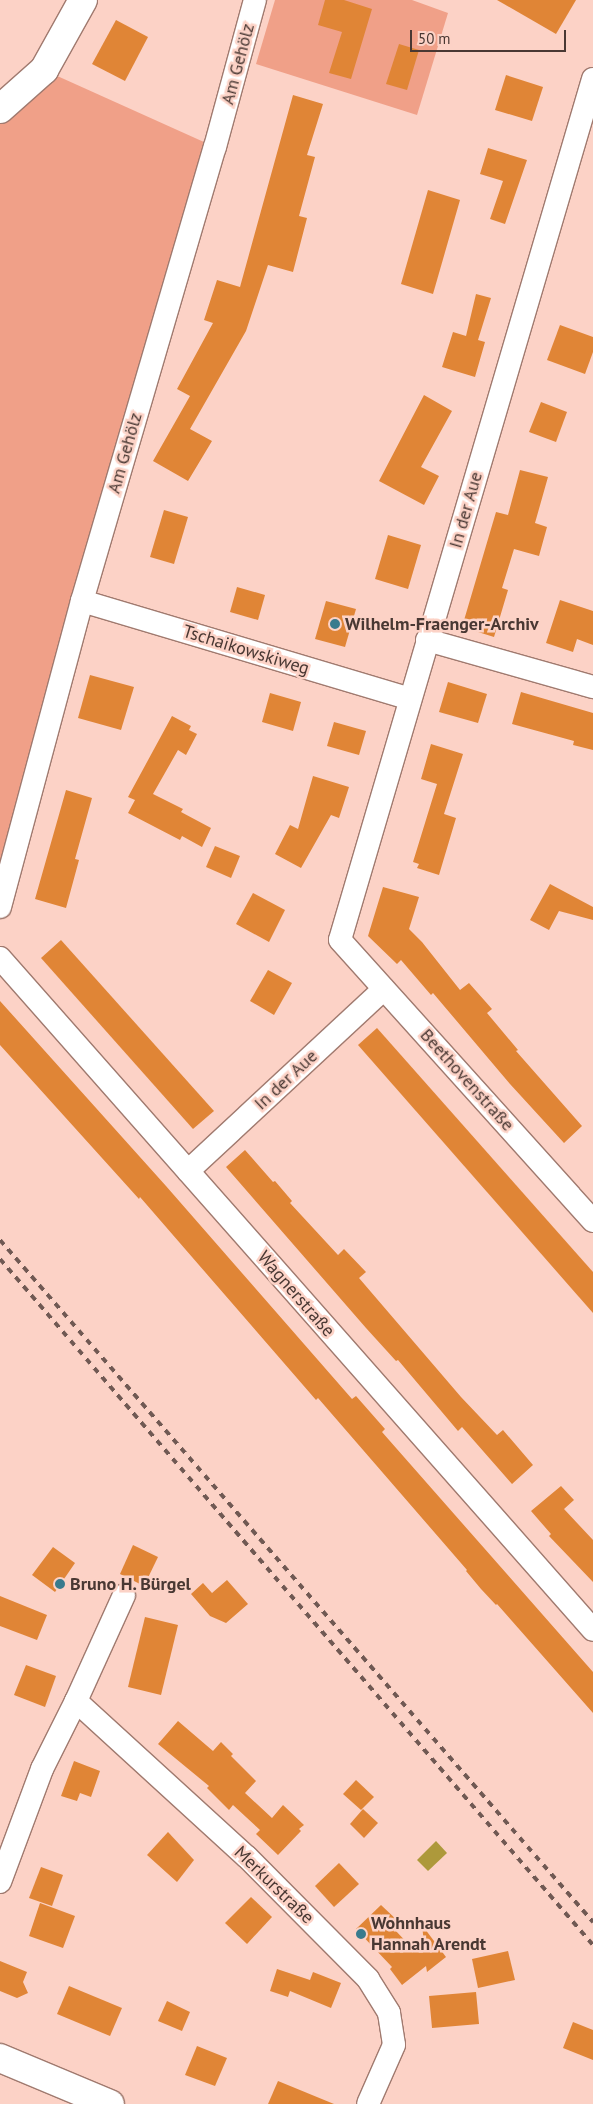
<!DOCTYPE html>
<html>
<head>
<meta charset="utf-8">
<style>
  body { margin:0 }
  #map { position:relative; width:593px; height:2104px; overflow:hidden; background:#fcd2c6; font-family:"PT Sans",sans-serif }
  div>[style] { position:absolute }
  .green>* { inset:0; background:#f0a088 }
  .water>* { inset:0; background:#ad993b }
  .building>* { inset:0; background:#e08536 }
  .roads { filter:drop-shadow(1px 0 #a07a6f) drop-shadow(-1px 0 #a07a6f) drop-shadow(0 1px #a07a6f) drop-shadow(0 -1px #a07a6f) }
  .street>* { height:22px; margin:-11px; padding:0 11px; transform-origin:11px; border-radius:11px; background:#fff }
  .secondary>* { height:28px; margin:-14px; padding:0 14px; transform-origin:14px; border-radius:14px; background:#fff }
  .rail>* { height:4px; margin-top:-2px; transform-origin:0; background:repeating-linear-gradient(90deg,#705953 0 6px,transparent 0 12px) }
  .dots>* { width:14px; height:14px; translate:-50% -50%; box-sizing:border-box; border:2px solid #fcd2c6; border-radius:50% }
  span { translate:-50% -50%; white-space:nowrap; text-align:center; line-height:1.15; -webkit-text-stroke:5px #fcd2c6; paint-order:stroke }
  .street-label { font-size:18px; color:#493833 }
  .poi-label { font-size:18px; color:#493833; font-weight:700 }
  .left { translate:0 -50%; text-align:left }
  .scale { position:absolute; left:410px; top:30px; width:156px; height:22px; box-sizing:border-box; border:2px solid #493833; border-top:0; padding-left:6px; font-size:15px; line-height:18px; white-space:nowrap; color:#493833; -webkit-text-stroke:4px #fcd2c6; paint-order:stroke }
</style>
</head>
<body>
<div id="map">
  <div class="green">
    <i style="clip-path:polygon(275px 0,412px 0,448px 13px,417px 115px,256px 64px)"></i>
    <i style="clip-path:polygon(44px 70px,215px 147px,0 907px,0 109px)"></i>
  </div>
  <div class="water">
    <i style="clip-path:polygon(436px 1841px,447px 1853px,428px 1871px,417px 1860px)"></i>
  </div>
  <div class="building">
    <i style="clip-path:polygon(325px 0,344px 0,372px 9px,351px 79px,329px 73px,342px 32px,318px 25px)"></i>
    <i style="clip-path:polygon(497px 0,576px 0,556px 34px)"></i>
    <i style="clip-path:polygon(116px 20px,148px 37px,125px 81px,92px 64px)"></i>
    <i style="clip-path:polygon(399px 44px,419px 50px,407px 90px,386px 84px)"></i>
    <i style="clip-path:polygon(506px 75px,543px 87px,532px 121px,495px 110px)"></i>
    <i style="clip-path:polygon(293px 95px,323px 104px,307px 155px,315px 157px,299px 216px,307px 218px,293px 272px,268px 265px,246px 331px,190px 429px,212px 441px,188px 481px,153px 461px,190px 396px,177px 389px,213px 323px,204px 320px,217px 280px,240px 287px)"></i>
    <i style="clip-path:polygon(488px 148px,527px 160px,505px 224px,490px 219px,503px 181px,480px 174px)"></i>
    <i style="clip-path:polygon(428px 190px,460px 200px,433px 294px,401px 284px)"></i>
    <i style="clip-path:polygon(476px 294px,491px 298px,478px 340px,485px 342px,475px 377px,442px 367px,453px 332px,466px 336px)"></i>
    <i style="clip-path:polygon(560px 325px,593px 337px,593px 352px,585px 374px,547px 360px)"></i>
    <i style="clip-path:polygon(424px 395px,452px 411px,421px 467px,439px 476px,424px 505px,379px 481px)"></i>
    <i style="clip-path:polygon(541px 402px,567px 412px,556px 442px,529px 432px)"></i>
    <i style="clip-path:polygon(520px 470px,548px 477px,535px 523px,547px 527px,539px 556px,514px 549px,502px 588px,508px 590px,494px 637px,462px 627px,496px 512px,508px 515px)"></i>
    <i style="clip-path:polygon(164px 510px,188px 517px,174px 564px,150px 557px)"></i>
    <i style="clip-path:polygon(388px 535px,421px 545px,408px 589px,375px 579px)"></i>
    <i style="clip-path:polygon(237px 587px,265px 595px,258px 620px,230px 612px)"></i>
    <i style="clip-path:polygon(560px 600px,593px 611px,593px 645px,577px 639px,573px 652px,546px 643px)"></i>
    <i style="clip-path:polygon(326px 601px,356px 609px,345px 647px,315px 639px)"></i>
    <i style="clip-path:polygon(90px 675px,134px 687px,121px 730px,78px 718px)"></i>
    <i style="clip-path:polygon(448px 682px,487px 694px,478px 723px,439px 712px)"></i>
    <i style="clip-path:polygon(521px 692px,593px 713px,593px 750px,573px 745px,574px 741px,512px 724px)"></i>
    <i style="clip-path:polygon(270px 693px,301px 702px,293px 731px,262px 722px)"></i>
    <i style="clip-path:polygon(172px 716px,191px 726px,189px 730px,197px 734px,186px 755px,178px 750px,153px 794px,183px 809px,181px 812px,211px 828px,202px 847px,182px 836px,180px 840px,128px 813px,135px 800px,128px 797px)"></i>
    <i style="clip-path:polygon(334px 722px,366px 731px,359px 755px,327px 746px)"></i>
    <i style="clip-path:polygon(431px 744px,463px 754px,444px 814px,456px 818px,439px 875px,417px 868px,419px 864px,413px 862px,437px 784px,421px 779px)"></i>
    <i style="clip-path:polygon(313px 776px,349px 787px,339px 818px,331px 815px,301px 868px,275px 854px,290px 825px,298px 829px)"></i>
    <i style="clip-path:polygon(66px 790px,92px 798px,75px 859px,79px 860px,66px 908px,35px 899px)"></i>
    <i style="clip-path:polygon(215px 846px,240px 856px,231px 878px,206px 867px)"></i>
    <i style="clip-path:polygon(550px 884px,593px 907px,593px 920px,559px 911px,549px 930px,530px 920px)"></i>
    <i style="clip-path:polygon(383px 887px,419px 897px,409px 929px,422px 942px,460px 990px,469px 983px,492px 1009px,487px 1013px,518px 1050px,516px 1051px,582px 1126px,564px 1143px,510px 1084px,433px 993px,431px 995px,401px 960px,397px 964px,368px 936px)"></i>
    <i style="clip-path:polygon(253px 893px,285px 910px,269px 942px,236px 924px)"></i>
    <i style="clip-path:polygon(61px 940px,214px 1111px,193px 1129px,41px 958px)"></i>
    <i style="clip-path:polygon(268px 970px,292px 983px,274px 1015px,250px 1001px)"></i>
    <i style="clip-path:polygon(0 1001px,166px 1186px,352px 1399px,356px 1396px,385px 1429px,382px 1432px,593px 1672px,593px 1713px,497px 1604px,496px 1605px,481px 1589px,466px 1571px,467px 1570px,318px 1398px,316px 1400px,140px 1197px,139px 1199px,0 1045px)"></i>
    <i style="clip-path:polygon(377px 1028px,593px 1272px,593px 1313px,358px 1045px)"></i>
    <i style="clip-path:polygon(245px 1150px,273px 1182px,275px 1181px,292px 1201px,290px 1203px,338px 1255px,344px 1249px,366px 1272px,359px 1278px,461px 1397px,497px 1435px,503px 1430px,533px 1465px,512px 1484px,462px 1427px,458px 1431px,398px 1360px,396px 1361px,366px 1328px,226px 1167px)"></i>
    <i style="clip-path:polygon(561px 1486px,574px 1500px,564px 1509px,593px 1540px,593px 1582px,549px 1536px,551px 1534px,531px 1511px)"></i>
    <i style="clip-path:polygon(133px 1545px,158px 1557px,144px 1586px,120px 1574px)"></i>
    <i style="clip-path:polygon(53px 1547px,75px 1563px,55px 1592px,32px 1575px)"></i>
    <i style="clip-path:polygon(227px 1580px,248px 1604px,226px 1623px,210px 1616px,191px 1594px,203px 1583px,212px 1593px)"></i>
    <i style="clip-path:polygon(0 1596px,47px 1615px,37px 1640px,0 1626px)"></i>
    <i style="clip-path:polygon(145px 1617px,178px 1625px,161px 1695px,128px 1687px)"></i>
    <i style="clip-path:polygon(26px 1665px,56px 1676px,45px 1707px,14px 1695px)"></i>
    <i style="clip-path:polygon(178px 1721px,213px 1751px,221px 1742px,233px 1754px,231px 1756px,256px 1781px,245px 1793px,272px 1818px,283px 1805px,304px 1825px,299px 1829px,301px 1831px,278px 1855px,256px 1834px,260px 1830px,233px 1805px,229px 1810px,207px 1788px,209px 1786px,158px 1744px)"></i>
    <i style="clip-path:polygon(74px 1761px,100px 1771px,91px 1797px,80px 1793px,77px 1801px,61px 1796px)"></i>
    <i style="clip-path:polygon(356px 1780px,374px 1797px,361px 1810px,343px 1794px)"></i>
    <i style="clip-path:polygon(363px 1809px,378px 1823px,364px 1838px,350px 1824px)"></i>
    <i style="clip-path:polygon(168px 1832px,194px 1860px,177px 1882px,147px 1855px)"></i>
    <i style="clip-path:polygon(339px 1863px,359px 1884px,334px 1907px,315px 1886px)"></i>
    <i style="clip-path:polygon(41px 1867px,63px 1875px,52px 1906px,29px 1898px)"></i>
    <i style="clip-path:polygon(251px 1897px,272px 1917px,247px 1944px,225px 1923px)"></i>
    <i style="clip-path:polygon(40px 1903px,75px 1916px,63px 1948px,29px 1936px)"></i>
    <i style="clip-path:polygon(381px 1905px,398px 1921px,395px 1930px,414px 1950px,424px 1943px,422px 1925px,446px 1957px,427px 1972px,426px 1966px,402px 1985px,390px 1969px,392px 1967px,356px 1929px)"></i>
    <i style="clip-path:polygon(508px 1951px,515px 1980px,478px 1988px,472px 1959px)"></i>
    <i style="clip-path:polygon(0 1961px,27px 1972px,23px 1982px,28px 1993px,17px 1998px,0 1991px)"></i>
    <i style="clip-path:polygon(277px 1969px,310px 1980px,313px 1972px,341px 1983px,331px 2008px,290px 1991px,288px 1997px,270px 1991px)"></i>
    <i style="clip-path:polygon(69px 1986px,122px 2008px,110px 2036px,57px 2014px)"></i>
    <i style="clip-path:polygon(476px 1992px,479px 2024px,432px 2028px,429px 1996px)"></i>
    <i style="clip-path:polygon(167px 2001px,190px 2012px,182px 2031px,158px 2021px)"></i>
    <i style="clip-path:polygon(573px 2022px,593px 2030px,593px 2060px,563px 2048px)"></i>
    <i style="clip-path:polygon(197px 2046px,227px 2058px,215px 2086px,185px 2075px)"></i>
    <i style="clip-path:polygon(278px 2081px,334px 2104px,268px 2104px)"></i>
  </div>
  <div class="roads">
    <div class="street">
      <i style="left:593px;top:79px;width:897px;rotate:106.38deg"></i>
      <i style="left:340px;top:940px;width:378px;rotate:48deg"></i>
      <i style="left:82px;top:601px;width:342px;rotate:16.6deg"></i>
      <i style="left:427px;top:640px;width:173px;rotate:15.8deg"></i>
      <i style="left:0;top:907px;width:317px;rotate:-75deg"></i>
      <i style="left:82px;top:601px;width:473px;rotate:-73.7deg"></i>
      <i style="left:215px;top:147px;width:152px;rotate:-74.8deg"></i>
      <i style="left:0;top:958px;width:896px;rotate:48.57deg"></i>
      <i style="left:188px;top:1171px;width:267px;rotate:-42.9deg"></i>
      <i style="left:76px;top:1701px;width:116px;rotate:-65.6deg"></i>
      <i style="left:0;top:1882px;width:121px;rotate:-69.6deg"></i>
      <i style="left:42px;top:1769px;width:76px;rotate:-63.4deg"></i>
      <i style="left:76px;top:1701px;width:231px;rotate:42.4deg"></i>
      <i style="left:247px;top:1857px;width:172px;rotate:45.2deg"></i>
      <i style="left:368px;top:1979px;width:40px;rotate:58deg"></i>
      <i style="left:389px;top:2013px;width:32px;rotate:81deg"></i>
      <i style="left:394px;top:2045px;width:64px;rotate:113.8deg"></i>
    </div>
    <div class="secondary">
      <i style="left:0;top:109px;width:59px;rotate:-41.6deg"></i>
      <i style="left:44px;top:70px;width:80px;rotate:-60.9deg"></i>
      <i style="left:0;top:2058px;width:119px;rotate:22.7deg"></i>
    </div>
  </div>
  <div class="rail">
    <i style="left:0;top:1240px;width:904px;rotate:48.99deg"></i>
    <i style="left:0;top:1259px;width:907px;rotate:49.16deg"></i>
  </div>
  <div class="dots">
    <i style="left:335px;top:624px;background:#397b8d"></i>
    <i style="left:60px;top:1584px;background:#397b8d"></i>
    <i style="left:361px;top:1934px;background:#397b8d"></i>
  </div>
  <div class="street-label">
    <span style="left:238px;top:64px;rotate:-75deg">Am Gehölz</span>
    <span style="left:125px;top:453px;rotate:-74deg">Am Gehölz</span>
    <span style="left:466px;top:510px;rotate:-74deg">In der Aue</span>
    <span style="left:246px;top:650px;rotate:17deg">Tschaikowskiweg</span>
    <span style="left:286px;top:1080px;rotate:-43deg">In der Aue</span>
    <span style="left:467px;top:1080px;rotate:48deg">Beethovenstraße</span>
    <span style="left:296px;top:1294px;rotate:49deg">Wagnerstraße</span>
    <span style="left:274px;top:1885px;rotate:44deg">Merkurstraße</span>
  </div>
  <div class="poi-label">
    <span class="left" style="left:345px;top:624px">Wilhelm-Fraenger-Archiv</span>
    <span class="left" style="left:70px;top:1584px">Bruno H. Bürgel</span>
    <span class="left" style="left:371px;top:1934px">Wohnhaus<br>Hannah Arendt</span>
  </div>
  <div class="scale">50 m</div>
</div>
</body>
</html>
